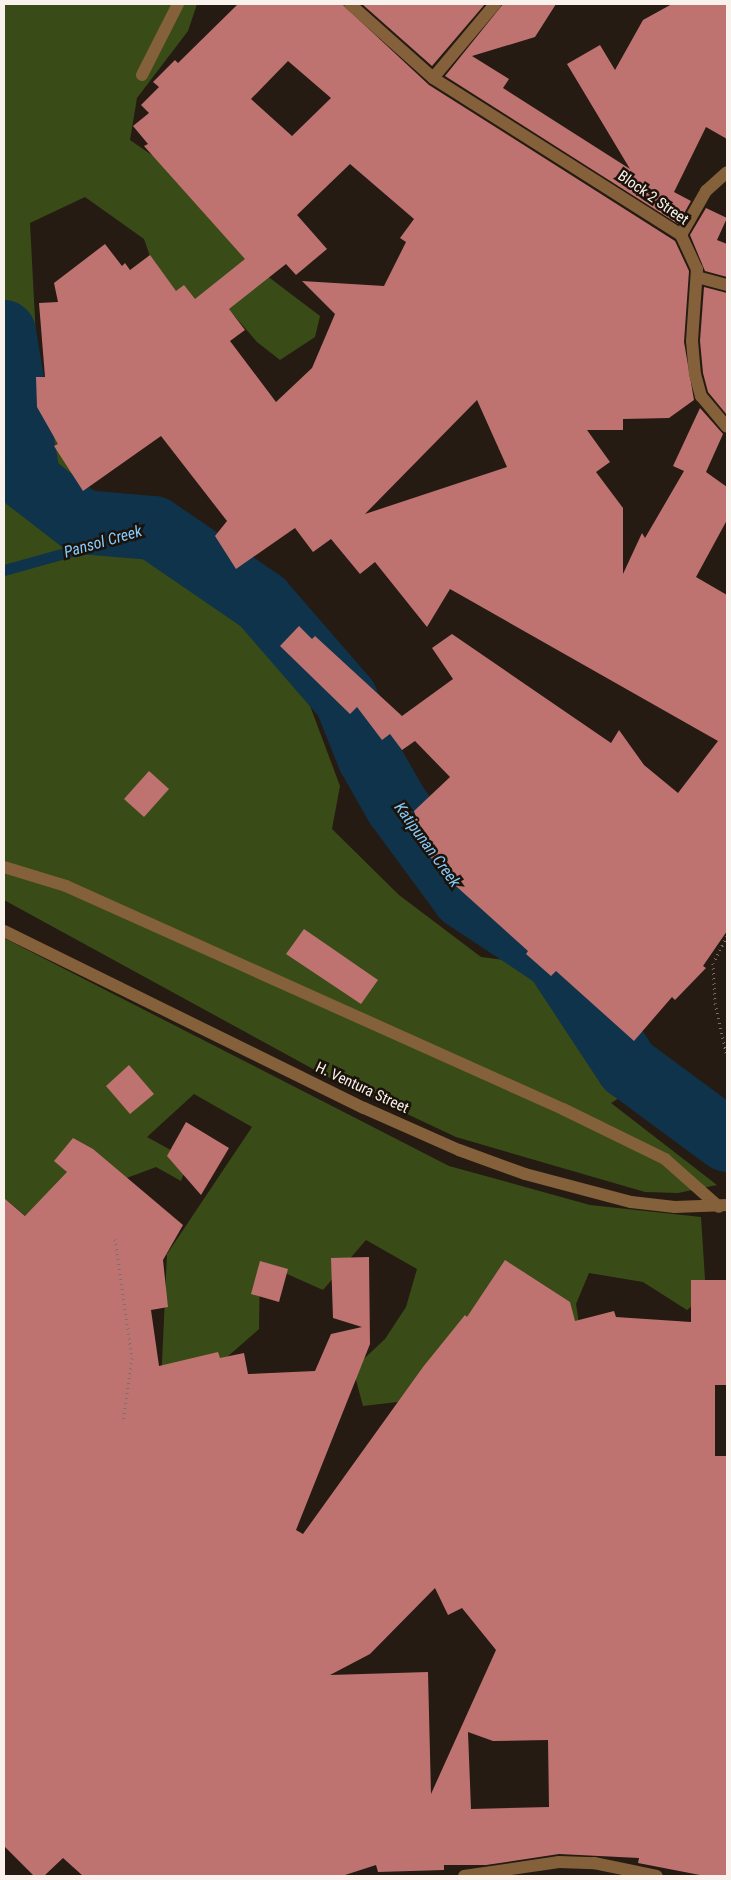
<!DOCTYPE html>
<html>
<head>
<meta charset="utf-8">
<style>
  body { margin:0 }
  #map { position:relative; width:731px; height:1880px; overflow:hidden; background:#251b12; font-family:"Roboto Condensed",sans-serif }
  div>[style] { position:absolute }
  .green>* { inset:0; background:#394c17 }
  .stream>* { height:11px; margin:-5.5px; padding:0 5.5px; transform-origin:5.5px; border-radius:5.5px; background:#0f334a }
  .river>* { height:64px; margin:-32px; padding:0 32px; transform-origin:32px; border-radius:32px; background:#0f334a }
  .building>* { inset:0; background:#be7370 }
  .path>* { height:3px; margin-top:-1.5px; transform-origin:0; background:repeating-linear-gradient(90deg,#7a716a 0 1px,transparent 0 5px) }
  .service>* { height:12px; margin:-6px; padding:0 6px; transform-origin:6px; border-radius:6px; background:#84603b }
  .minor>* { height:12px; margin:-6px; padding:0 6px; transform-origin:6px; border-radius:6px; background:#84603b }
  .tertiary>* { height:12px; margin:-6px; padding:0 6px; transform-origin:6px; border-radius:6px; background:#84603b }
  span { translate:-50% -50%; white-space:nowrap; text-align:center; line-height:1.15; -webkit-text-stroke:5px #1b120a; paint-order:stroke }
  .street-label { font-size:15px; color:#f9f2ec }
  .water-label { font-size:16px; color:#85ccfe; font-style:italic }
  .frame { position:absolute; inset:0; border:5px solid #f9f2ec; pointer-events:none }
</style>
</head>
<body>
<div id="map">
  <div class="green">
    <i style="clip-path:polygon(4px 4px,197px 4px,188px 31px,137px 98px,130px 140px,162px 162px,250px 263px,320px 316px,315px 337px,280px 360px,257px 342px,218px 297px,188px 319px,159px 282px,144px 239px,85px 197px,30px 223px,38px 376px,80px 449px,87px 488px,150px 510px,300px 679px,340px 786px,332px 829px,399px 895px,481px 957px,543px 965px,632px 1090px,611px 1103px,717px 1185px,678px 1193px,645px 1192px,456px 1137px,324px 1075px,4px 900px)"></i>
    <i style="clip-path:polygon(4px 938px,449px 1166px,590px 1205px,701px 1217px,706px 1295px,687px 1310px,643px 1282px,589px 1273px,576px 1304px,585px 1365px,432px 1398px,363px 1406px,353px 1369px,385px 1339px,406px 1307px,417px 1269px,366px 1240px,323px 1290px,260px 1262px,259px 1329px,211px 1371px,161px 1384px,167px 1254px,252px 1127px,194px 1094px,147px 1137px,189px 1160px,181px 1181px,156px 1167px,116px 1182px,45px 1232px,4px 1198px)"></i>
  </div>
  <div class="stream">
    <i style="left:4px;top:570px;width:156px;rotate:-15.6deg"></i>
  </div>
  <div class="river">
    <i style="left:4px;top:332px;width:151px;rotate:80.5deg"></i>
    <i style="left:29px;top:481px;width:67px;rotate:37.7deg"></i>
    <i style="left:82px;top:522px;width:72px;rotate:4.8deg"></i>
    <i style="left:154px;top:528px;width:131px;rotate:34.4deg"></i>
    <i style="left:262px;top:602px;width:128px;rotate:49.1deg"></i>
    <i style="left:346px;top:699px;width:62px;rotate:68.4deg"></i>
    <i style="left:369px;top:757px;width:56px;rotate:60.3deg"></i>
    <i style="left:397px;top:806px;width:113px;rotate:53.6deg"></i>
    <i style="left:464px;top:897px;width:110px;rotate:33.5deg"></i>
    <i style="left:556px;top:958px;width:131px;rotate:56.6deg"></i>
    <i style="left:628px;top:1067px;width:123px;rotate:36.4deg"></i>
  </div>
  <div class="building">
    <i style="clip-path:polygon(evenodd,238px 4px,342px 4px,429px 85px,675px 241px,689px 271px,684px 342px,694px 400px,669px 418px,623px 419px,623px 430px,587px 430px,610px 462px,596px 472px,623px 508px,623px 574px,642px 533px,645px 538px,684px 471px,673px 466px,700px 408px,723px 434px,706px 472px,727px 487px,727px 520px,696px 577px,727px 595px,727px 931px,703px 966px,706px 968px,675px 1000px,672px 997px,634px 1041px,556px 971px,551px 976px,526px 954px,528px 951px,447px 878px,425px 850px,414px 811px,450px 777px,415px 741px,402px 750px,390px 734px,382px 740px,357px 707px,350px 714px,280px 646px,299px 626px,312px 639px,315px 636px,402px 716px,453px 679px,432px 648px,452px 634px,611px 743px,619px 730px,644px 765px,678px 793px,718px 741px,450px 589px,427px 627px,375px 562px,360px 574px,331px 539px,313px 552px,295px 528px,236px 569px,215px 536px,227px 521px,161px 436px,83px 491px,54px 446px,58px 444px,37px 407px,36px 377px,45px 377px,39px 303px,58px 302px,54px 283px,105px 244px,122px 266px,125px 263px,130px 270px,150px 255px,176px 291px,184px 285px,195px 299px,245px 259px,144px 146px,148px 144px,133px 126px,149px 113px,141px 105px,159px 87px,153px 82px,175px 60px,178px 63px,238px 4px,288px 61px,331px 98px,292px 136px,251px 99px,288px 61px,238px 4px,350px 164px,414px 219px,400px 238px,406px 242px,384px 286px,302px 281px,335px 314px,312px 368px,276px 402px,230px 341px,245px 330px,229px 309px,286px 264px,296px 275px,327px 249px,297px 215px,350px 164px,238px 4px,477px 400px,507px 467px,365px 514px,477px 400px)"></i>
    <i style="clip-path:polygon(362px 4px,485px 4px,432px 66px)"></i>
    <i style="clip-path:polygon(503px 4px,556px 4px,535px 37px,472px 56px,509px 79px,503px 88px,630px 169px,567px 64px,600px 45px,615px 70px,643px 20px,672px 4px,727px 4px,727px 139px,706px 127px,674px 192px,691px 201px,678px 224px,445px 76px)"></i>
    <i style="clip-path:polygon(706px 208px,727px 218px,717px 240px,727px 244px,727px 277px,705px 271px,690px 235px)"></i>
    <i style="clip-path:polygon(704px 287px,727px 293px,727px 415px,708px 392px,703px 373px,700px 341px)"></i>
    <i style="clip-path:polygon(149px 771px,169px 789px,144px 817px,124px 799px)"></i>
    <i style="clip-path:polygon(304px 929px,378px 980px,361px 1004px,286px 954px)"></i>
    <i style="clip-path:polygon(129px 1065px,154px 1094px,130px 1114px,106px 1086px)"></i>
    <i style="clip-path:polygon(186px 1122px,229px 1148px,201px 1195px,167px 1156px)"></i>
    <i style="clip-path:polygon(evenodd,73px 1138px,93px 1149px,183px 1225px,163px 1260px,168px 1307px,151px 1310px,159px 1366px,218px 1352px,220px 1358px,244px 1353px,248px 1374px,315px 1371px,331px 1334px,362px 1327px,333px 1318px,331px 1258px,369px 1257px,370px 1344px,296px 1530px,303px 1534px,423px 1367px,465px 1315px,467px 1317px,505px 1260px,570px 1302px,575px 1321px,614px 1311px,616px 1317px,691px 1322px,691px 1280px,727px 1280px,727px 1385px,715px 1385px,715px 1456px,727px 1456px,727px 1876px,705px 1876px,638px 1863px,639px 1858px,559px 1854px,486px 1865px,444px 1865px,444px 1870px,378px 1872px,376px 1865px,342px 1876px,83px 1876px,63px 1858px,44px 1876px,34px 1876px,4px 1846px,4px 1198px,25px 1216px,67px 1172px,54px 1161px,73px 1138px,435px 1588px,448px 1615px,462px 1608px,496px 1650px,431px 1794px,428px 1672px,330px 1675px,370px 1654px,435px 1588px,73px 1138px,468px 1732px,493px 1741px,548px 1740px,549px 1807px,471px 1809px,468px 1732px)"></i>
    <i style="clip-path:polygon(260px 1261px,288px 1269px,279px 1302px,251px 1294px)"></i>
  </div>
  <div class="path">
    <i style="left:727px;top:936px;width:30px;rotate:117deg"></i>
    <i style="left:713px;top:963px;width:40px;rotate:87.1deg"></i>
    <i style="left:715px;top:1003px;width:55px;rotate:77.5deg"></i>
    <i style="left:115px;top:1239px;width:120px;rotate:81.9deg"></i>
    <i style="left:132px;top:1358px;width:65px;rotate:98deg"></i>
  </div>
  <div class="service">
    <i style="left:4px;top:867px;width:65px;rotate:17deg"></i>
    <i style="left:66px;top:886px;width:545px;rotate:24.17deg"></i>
    <i style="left:563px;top:1109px;width:114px;rotate:26.1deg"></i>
    <i style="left:665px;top:1159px;width:72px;rotate:41.6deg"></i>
  </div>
  <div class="minor">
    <i style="left:350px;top:4px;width:111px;rotate:41.7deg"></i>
    <i style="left:433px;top:78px;width:97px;rotate:-50deg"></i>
    <i style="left:142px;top:75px;width:80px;rotate:-63.1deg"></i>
    <i style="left:433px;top:78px;width:294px;rotate:32.3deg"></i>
    <i style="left:681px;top:235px;width:38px;rotate:65deg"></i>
    <i style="left:697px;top:269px;width:72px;rotate:94deg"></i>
    <i style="left:692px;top:341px;width:33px;rotate:85deg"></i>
    <i style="left:695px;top:374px;width:23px;rotate:75deg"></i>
    <i style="left:701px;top:396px;width:40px;rotate:50deg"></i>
    <i style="left:681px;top:235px;width:51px;rotate:-60.4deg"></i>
    <i style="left:706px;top:191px;width:28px;rotate:-42deg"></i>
    <i style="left:697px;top:277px;width:31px;rotate:15deg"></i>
    <i style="left:464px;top:1876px;width:96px;rotate:-8.4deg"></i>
    <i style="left:559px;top:1862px;width:35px;rotate:2deg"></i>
    <i style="left:594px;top:1863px;width:64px;rotate:11.7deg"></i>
  </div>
  <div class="tertiary">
    <i style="left:4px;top:931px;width:401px;rotate:26.2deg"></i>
    <i style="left:364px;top:1108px;width:104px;rotate:23.9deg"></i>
    <i style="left:459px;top:1150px;width:70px;rotate:20deg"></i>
    <i style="left:525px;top:1174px;width:110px;rotate:14.8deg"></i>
    <i style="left:631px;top:1202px;width:44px;rotate:6.5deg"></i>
    <i style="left:675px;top:1207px;width:52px;rotate:-2.2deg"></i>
  </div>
  <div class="street-label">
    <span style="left:653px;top:198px;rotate:35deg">Block 2 Street</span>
    <span style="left:362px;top:1088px;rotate:25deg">H. Ventura Street</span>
  </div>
  <div class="water-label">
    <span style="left:103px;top:542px;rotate:-16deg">Pansol Creek</span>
    <span style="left:427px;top:845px;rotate:54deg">Katipunan Creek</span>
  </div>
  <div class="frame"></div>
</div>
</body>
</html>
